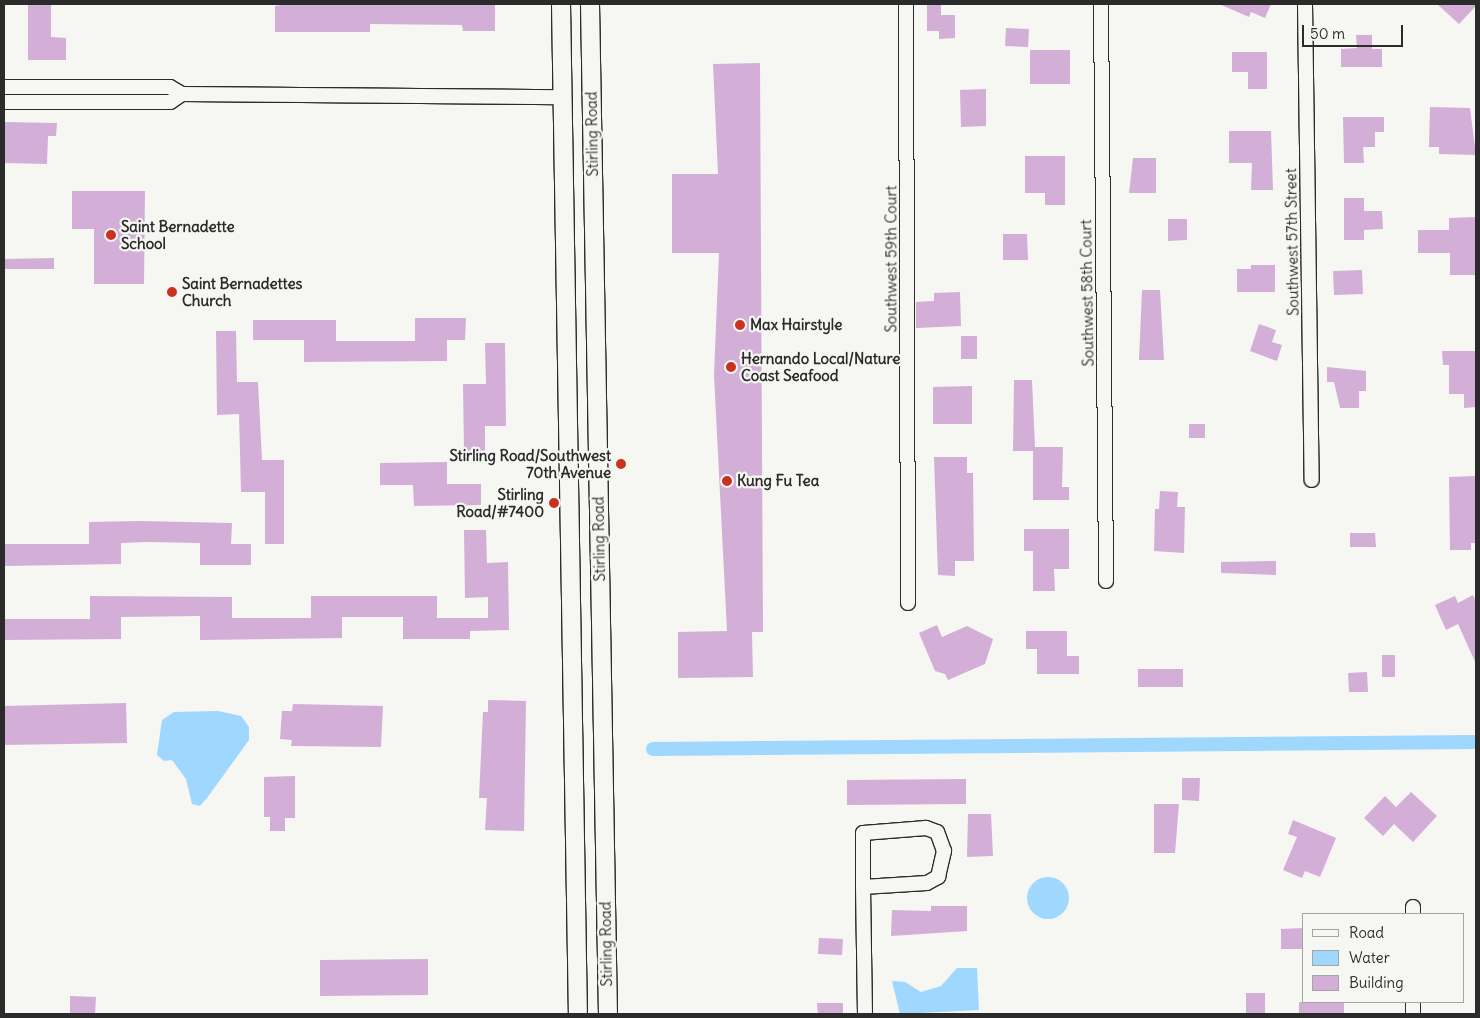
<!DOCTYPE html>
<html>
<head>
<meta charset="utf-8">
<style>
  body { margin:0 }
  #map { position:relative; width:1480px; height:1018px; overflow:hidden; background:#f6f6f2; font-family:Delius,sans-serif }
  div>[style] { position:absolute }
  .water>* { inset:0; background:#9fd7ff }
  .round { border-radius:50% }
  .canal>* { height:14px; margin:-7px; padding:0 7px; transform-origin:7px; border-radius:7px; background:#9fd7ff }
  .building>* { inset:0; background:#d3afd8 }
  .roads { filter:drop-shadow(1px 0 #2b2b2b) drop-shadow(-1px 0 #2b2b2b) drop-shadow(0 1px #2b2b2b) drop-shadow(0 -1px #2b2b2b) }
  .minor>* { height:14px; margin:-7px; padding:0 7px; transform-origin:7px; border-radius:7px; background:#f6f6f2 }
  .major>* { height:18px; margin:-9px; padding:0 9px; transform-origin:9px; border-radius:9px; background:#f6f6f2 }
  .dots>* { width:14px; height:14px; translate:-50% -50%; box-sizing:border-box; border:2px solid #f6f6f2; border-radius:50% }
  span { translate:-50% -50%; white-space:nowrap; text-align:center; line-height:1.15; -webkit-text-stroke:4.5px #f6f6f2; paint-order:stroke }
  .street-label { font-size:15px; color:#2b2b2b }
  .poi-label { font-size:15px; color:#2b2b2b; font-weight:700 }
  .left { translate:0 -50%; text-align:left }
  .right { translate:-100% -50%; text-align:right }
  .frame { position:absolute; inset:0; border:5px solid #2b2b2b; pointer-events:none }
  .legend { position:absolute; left:1302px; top:913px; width:162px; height:90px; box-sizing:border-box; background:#f6f6f2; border:1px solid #a5a5a2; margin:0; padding:6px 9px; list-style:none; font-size:15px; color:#2b2b2b }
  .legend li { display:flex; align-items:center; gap:10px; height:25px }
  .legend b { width:25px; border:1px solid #a5a5a2 }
  .scale { position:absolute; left:1302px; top:25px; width:101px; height:22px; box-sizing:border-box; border:2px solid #2b2b2b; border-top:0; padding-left:6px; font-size:15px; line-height:18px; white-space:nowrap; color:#2b2b2b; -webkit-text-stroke:4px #f6f6f2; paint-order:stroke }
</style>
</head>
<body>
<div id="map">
  <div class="water">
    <i style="clip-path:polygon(218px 711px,241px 716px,249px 727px,249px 740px,207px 798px,200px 806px,192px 804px,186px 779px,172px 760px,164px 761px,157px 755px,162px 720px,174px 712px)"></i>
    <i class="round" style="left:1027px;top:877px;width:42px;height:42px"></i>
    <i style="clip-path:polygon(957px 968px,977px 968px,979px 1010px,900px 1014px,892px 981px,905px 982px,921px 992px,941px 986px)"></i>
  </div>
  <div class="canal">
    <i style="left:653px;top:749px;width:823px;rotate:-0.49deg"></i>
  </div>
  <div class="building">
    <i style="clip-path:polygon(28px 4px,51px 4px,51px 37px,66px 38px,66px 60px,28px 60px)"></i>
    <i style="clip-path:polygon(289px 4px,495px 4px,495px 31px,463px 31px,462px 25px,370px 24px,370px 32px,275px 32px,275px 6px)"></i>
    <i style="clip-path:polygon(927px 4px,941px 4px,941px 15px,955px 15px,955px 38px,939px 39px,939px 31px,927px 31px)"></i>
    <i style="clip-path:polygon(1219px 4px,1271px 4px,1265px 18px,1251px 12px,1249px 17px)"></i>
    <i style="clip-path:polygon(1437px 4px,1476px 4px,1476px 6px,1459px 24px)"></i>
    <i style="clip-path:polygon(1006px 28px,1029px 29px,1028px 47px,1005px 46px)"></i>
    <i style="clip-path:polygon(1356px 35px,1372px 35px,1372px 49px,1382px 49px,1382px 67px,1341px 67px,1341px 49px,1357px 48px)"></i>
    <i style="clip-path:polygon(1030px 50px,1070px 50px,1070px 84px,1030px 84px)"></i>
    <i style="clip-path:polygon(1232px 52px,1267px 52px,1267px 89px,1248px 89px,1248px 72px,1232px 72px)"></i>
    <i style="clip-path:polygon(760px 63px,763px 632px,752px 632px,753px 677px,678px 678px,678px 632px,727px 631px,714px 375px,719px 253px,672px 253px,672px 174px,718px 174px,713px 64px)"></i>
    <i style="clip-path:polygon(986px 89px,986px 126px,961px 127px,960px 90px)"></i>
    <i style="clip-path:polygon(1430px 107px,1470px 108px,1476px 155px,1439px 154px,1439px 147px,1429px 147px)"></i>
    <i style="clip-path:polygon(1343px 117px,1384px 117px,1384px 132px,1375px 132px,1375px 147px,1363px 147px,1364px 163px,1344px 163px)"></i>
    <i style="clip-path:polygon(4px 122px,57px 123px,56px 136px,48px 136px,47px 164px,4px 163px)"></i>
    <i style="clip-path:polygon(1229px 131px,1271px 131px,1273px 190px,1251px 190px,1252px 163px,1229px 163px)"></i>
    <i style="clip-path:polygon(1025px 156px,1065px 156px,1065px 205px,1045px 205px,1045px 193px,1025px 193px)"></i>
    <i style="clip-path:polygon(1133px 158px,1156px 158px,1156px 193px,1129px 193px)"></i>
    <i style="clip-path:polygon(72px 191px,145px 191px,144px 284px,94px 284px,94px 229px,72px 229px)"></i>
    <i style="clip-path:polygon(1344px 198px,1364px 198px,1364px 211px,1382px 211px,1383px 229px,1364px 230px,1364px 240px,1344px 240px)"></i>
    <i style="clip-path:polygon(1476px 217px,1476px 275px,1450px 275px,1450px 253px,1418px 253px,1418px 230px,1449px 230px,1449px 218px)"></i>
    <i style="clip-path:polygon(1168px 219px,1187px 219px,1187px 240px,1168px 241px)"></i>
    <i style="clip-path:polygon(1003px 234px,1027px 234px,1028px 260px,1003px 260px)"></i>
    <i style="clip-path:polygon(54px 258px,54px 269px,4px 269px,4px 259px)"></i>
    <i style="clip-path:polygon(1251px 265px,1275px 265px,1275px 292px,1237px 292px,1237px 269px,1251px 269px)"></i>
    <i style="clip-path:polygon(1362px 270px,1363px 294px,1334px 295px,1333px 271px)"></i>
    <i style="clip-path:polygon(1142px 290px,1160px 290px,1164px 360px,1139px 360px)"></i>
    <i style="clip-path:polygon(960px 292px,961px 326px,916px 328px,916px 302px,934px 301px,934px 293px)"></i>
    <i style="clip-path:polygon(415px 318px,466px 318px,465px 340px,447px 340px,447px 361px,304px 362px,304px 340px,253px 340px,253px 320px,336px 320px,336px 341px,415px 341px)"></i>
    <i style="clip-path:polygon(1259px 324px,1276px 330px,1272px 342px,1282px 345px,1277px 361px,1250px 351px)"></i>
    <i style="clip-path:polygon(216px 331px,236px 331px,237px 382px,258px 382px,262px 460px,284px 460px,284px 544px,265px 544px,265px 492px,241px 492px,239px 414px,217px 415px)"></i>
    <i style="clip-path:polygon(961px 336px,977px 336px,977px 359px,961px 359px)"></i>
    <i style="clip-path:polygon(485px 343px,505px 343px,506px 426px,485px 426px,485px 451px,464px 452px,463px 384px,486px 384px)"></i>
    <i style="clip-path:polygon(1442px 351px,1476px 351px,1476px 407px,1464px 408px,1464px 394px,1449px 394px,1449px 365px,1443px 365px)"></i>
    <i style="clip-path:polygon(1327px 367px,1366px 371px,1366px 391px,1359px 391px,1359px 408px,1340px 408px,1334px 382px,1327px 382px)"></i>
    <i style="clip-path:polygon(1014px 380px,1032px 380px,1035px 447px,1063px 447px,1062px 487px,1069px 487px,1069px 500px,1033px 500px,1033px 451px,1013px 451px)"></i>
    <i style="clip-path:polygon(972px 386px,972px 424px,933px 424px,933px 387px)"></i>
    <i style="clip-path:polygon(1189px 424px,1205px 424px,1205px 438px,1189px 438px)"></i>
    <i style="clip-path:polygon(934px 457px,967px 457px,967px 473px,973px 473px,974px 561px,955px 561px,955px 576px,938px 575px)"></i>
    <i style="clip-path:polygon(447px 462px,447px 484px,481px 484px,481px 505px,414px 506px,413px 485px,380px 485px,380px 463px)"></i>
    <i style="clip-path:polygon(1476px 476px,1476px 543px,1471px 543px,1471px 550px,1450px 550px,1449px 477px)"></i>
    <i style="clip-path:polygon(1160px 491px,1178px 492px,1177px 507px,1185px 507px,1184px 553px,1154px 551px,1155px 509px,1159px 509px)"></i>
    <i style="clip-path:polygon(140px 521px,232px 523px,231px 544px,251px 544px,251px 565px,200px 565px,200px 543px,148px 542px,121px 543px,121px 564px,4px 566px,4px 544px,89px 544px,89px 522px)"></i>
    <i style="clip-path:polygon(1024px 529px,1069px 529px,1069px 569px,1054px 569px,1055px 591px,1033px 591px,1033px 551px,1024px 551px)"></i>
    <i style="clip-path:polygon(464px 530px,486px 530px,487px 563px,508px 562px,509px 630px,470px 631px,470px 639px,403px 639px,403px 617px,342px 617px,342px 638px,200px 640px,200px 616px,121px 617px,121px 639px,4px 640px,4px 619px,90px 619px,90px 596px,232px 597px,232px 618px,311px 618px,311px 596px,437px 596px,437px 618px,488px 618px,488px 597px,465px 598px)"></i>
    <i style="clip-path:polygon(1350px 533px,1375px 533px,1376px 547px,1350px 547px)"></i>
    <i style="clip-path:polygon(1276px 561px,1276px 575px,1221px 573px,1221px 562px)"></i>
    <i style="clip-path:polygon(1473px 595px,1476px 601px,1476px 664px,1458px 624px,1446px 630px,1435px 605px,1455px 596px,1458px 603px)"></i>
    <i style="clip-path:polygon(937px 625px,942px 637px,967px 626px,993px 639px,985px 664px,948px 680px,945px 674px,935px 671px,919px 633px)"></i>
    <i style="clip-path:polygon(1026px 631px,1067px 631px,1067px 656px,1079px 656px,1079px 674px,1037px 674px,1037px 649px,1026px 649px)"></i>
    <i style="clip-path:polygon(1382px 655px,1395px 655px,1395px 677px,1382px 677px)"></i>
    <i style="clip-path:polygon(1138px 669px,1183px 669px,1183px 687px,1138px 687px)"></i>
    <i style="clip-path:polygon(1367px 672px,1368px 692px,1349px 692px,1348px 673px)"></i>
    <i style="clip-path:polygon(488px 700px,526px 701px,524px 831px,485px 830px,487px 798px,479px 798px,483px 712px,488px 712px)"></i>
    <i style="clip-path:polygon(126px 703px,127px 743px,4px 745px,4px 706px)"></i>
    <i style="clip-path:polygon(293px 704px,383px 706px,381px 747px,291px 746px,292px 740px,280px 739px,282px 711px,292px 711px)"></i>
    <i style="clip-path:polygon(295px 776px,295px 818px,285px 818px,285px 831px,270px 831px,270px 817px,264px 817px,264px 777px)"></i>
    <i style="clip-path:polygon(1182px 778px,1200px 778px,1199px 801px,1182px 800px)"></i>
    <i style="clip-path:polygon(966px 779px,966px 804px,847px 805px,847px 780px)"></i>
    <i style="clip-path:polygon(1411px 792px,1437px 816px,1413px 842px,1394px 824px,1383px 836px,1364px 818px,1385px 796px,1396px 807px)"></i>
    <i style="clip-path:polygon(1154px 804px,1179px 804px,1175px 853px,1154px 853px)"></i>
    <i style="clip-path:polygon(968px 814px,991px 814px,993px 856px,967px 857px)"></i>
    <i style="clip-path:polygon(1293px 820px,1336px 838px,1320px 877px,1305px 871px,1302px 878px,1283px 870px,1297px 837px,1288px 834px)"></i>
    <i style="clip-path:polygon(931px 906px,967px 906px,967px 931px,891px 936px,892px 910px,931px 911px)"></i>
    <i style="clip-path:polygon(1304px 928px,1304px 949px,1281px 949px,1281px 929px)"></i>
    <i style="clip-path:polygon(819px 938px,843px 939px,842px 955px,818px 954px)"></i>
    <i style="clip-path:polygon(428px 959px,428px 995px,320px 996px,320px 960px)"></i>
    <i style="clip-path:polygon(1246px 993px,1265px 993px,1265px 1014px,1246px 1014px)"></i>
    <i style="clip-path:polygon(70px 996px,96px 997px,95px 1014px,70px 1014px)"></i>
    <i style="clip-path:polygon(1299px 1002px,1344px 1002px,1344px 1014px,1299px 1014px)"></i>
    <i style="clip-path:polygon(817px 1003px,843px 1003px,843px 1014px,818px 1014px)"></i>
  </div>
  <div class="roads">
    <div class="minor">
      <i style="left:906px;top:4px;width:599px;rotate:89.81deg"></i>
      <i style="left:1101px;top:4px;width:577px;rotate:89.5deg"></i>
      <i style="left:1305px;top:4px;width:476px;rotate:89.2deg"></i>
      <i style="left:4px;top:87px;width:166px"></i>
      <i style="left:170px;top:87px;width:14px;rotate:30deg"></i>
      <i style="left:182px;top:94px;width:14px;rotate:146deg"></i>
      <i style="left:170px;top:102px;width:166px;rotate:180deg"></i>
      <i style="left:182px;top:94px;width:380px;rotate:0.5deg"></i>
      <i style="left:863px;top:887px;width:64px;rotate:-3.6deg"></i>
      <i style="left:927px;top:883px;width:13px;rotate:-29deg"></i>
      <i style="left:938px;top:877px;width:27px;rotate:-77deg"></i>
      <i style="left:944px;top:851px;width:20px;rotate:-110deg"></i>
      <i style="left:937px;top:832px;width:12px;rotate:-160deg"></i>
      <i style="left:926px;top:828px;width:63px;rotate:175.5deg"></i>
      <i style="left:863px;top:833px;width:54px;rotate:90deg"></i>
      <i style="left:863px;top:887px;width:127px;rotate:89.1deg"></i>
      <i style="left:1413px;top:907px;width:7px;rotate:90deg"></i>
      <i style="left:1413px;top:1002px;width:12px;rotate:90deg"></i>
    </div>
    <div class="major">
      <i style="left:561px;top:4px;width:1010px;rotate:89.04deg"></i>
      <i style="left:590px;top:4px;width:1010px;rotate:88.98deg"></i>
    </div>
  </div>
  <div class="dots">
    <i style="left:111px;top:235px;background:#c8321e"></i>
    <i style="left:172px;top:292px;background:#c8321e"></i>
    <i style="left:740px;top:325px;background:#c8321e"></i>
    <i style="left:731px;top:367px;background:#c8321e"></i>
    <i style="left:621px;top:464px;background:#c8321e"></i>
    <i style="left:727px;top:481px;background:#c8321e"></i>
    <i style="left:554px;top:503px;background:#c8321e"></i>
  </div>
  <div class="street-label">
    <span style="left:592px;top:134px;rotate:-91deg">Stirling Road</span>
    <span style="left:1292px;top:242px;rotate:-91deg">Southwest 57th Street</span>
    <span style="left:891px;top:259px;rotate:-90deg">Southwest 59th Court</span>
    <span style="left:1087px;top:293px;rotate:-91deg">Southwest 58th Court</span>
    <span style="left:599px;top:539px;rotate:-91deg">Stirling Road</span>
    <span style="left:606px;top:944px;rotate:-91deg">Stirling Road</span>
  </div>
  <div class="poi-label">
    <span class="left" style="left:121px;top:235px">Saint Bernadette<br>School</span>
    <span class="left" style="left:182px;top:292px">Saint Bernadettes<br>Church</span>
    <span class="left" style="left:750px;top:325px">Max Hairstyle</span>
    <span class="left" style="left:741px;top:367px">Hernando Local/Nature<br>Coast Seafood</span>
    <span class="right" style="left:611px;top:464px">Stirling Road/Southwest<br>70th Avenue</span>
    <span class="left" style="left:737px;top:481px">Kung Fu Tea</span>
    <span class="right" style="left:544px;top:503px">Stirling<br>Road/#7400</span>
  </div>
  <div class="frame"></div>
  <ul class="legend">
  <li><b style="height:6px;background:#f6f6f2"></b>Road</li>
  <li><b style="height:14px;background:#9fd7ff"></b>Water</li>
  <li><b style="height:14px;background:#d3afd8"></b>Building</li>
  </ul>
  <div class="scale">50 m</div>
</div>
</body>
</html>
